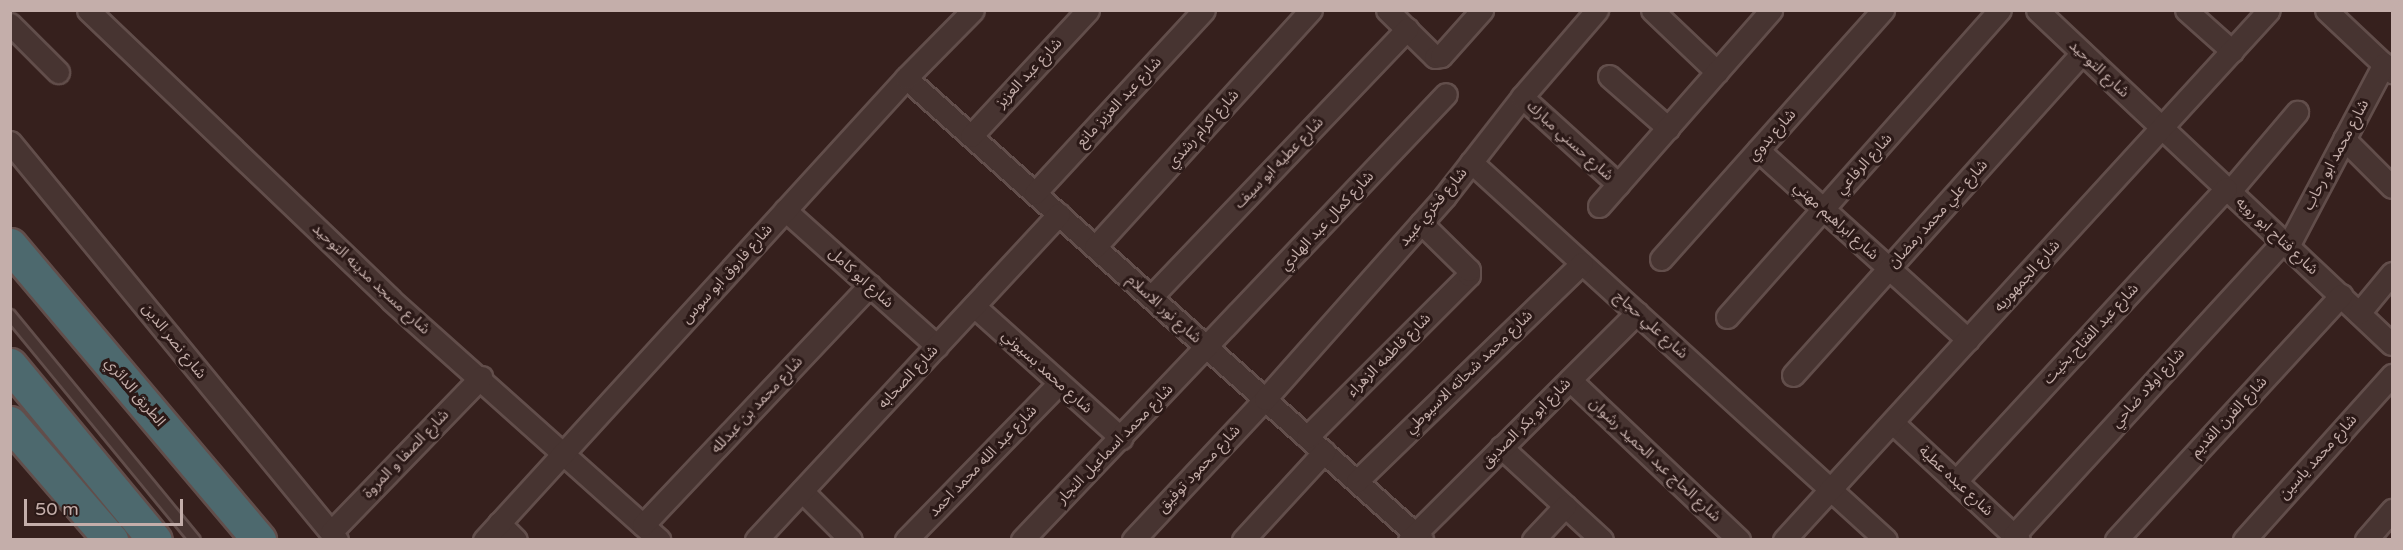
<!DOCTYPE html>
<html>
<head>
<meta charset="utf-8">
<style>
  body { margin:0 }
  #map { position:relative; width:2403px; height:550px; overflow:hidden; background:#36201d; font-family:"Varela Round","Noto Sans Arabic",sans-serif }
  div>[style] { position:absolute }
  .roads { filter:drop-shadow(2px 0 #624e4b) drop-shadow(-2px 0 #624e4b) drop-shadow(0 2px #624e4b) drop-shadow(0 -2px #624e4b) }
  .lane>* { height:10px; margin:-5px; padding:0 5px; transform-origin:5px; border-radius:5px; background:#473431 }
  .street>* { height:21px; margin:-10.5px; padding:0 10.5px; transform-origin:10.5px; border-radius:10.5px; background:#473431 }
  .highway>* { height:33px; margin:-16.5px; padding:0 16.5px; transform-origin:16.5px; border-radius:16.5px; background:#4d696e }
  span { translate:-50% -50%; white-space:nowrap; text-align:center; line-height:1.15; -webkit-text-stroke:6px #2b1917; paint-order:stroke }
  .street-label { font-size:15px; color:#c4aeaa }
  .frame { position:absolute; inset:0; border:12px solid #c4aeaa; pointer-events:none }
  .scale { position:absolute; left:24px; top:499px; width:159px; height:27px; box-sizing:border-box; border:3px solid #c4aeaa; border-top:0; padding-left:8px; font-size:18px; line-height:21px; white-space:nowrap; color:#c4aeaa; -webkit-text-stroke:4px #2b1917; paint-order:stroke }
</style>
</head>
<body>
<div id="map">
  <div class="roads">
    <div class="lane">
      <i style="left:10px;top:315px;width:291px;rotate:50.6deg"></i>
    </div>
    <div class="street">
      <i style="left:88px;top:10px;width:419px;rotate:43.7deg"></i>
      <i style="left:391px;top:300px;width:360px;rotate:41.8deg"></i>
      <i style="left:1387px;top:10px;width:67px;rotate:44.4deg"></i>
      <i style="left:1435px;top:57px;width:6px;rotate:-9deg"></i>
      <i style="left:1441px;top:56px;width:62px;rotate:-48.3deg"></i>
      <i style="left:1652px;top:10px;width:90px;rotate:43.6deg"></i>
      <i style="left:2037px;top:10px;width:487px;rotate:43.3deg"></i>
      <i style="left:2186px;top:10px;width:62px;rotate:41.7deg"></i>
      <i style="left:2326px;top:10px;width:91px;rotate:43.2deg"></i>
      <i style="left:10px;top:24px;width:68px;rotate:45deg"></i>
      <i style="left:1609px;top:76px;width:79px;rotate:41.4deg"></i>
      <i style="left:906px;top:78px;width:693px;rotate:41.84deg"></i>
      <i style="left:1522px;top:97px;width:130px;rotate:42.2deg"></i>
      <i style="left:971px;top:136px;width:172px;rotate:-47.1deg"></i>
      <i style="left:2344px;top:139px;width:68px;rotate:45deg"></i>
      <i style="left:10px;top:142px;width:515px;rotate:50.59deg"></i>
      <i style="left:1758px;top:150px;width:283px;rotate:42.1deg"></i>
      <i style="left:1471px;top:162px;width:561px;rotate:42.33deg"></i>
      <i style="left:2230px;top:191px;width:104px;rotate:-49.7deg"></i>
      <i style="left:1035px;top:193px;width:249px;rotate:-47.3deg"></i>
      <i style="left:1599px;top:206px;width:261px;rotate:-48.7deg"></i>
      <i style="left:785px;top:210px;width:204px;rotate:41.8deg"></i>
      <i style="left:2288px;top:246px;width:206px;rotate:-62.2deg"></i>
      <i style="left:1095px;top:247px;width:321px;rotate:-47.7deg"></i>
      <i style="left:1661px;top:259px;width:334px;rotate:-48.3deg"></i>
      <i style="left:1151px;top:297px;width:371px;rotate:-46.3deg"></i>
      <i style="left:974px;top:306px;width:198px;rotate:41.9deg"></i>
      <i style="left:2359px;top:313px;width:52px;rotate:-50.5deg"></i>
      <i style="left:1727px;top:317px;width:411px;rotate:-48.4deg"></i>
      <i style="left:1793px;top:375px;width:433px;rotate:-48.1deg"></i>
      <i style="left:1570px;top:380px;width:233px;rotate:43.4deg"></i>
      <i style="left:1893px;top:423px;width:172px;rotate:42.9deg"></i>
      <i style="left:1307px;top:437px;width:229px;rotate:-45deg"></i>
      <i style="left:1469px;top:275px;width:5px;rotate:-90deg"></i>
      <i style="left:1469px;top:270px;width:67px;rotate:-135.6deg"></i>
      <i style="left:1501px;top:447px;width:137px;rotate:42.6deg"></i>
      <i style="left:1357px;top:481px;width:313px;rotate:-44.1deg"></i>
      <i style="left:1956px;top:481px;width:398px;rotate:-47.3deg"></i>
      <i style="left:802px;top:491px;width:69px;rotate:45deg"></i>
      <i style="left:499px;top:523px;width:24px;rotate:45deg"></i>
      <i style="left:643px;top:525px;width:330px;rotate:-46.6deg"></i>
      <i style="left:331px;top:532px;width:216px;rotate:-45.9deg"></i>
      <i style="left:2014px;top:535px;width:398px;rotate:-47.5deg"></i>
      <i style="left:484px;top:540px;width:626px;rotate:-47.59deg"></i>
      <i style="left:906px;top:78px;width:95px;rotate:-45.4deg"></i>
      <i style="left:756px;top:540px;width:445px;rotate:-47.1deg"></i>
      <i style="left:906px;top:540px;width:219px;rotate:-45.7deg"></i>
      <i style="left:1022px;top:540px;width:615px;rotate:-46.45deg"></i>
      <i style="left:1133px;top:540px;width:193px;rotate:-46.9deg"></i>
      <i style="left:1265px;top:399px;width:271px;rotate:-48.4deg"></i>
      <i style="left:1445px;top:196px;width:125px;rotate:-52.1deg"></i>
      <i style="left:1522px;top:97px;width:115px;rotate:-49.2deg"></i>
      <i style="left:1243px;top:540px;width:120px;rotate:-47.4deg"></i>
      <i style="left:1409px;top:540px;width:322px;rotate:-44.9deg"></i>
      <i style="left:1533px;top:540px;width:47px;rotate:-46.7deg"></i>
      <i style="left:1784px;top:540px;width:718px;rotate:-47.54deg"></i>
      <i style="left:2116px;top:540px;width:333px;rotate:-47.4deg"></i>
      <i style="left:2244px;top:540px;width:222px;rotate:-48.1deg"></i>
      <i style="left:2366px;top:540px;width:40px;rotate:-49deg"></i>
    </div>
    <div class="highway">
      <i style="left:10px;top:245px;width:386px;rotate:49.8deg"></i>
      <i style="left:10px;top:365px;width:227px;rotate:50.4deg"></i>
      <i style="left:10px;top:423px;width:155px;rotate:49.2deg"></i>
    </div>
  </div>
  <div class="street-label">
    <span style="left:2099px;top:69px;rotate:43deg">شارع التوحيد</span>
    <span style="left:1029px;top:73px;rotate:-47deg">شارع عبد العزيز</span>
    <span style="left:1119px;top:102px;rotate:-47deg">شارع عبد العزيز مانع</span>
    <span style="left:1203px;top:129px;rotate:-48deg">شارع اكرام رشدي</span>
    <span style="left:1772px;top:135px;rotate:-48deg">شارع بدوي</span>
    <span style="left:1570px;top:141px;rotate:42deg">شارع حسني مبارك</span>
    <span style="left:2336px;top:155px;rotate:-62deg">شارع محمد ابو رحاب</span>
    <span style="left:1279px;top:163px;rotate:-46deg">شارع عطيه ابو سيف</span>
    <span style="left:1864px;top:164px;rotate:-48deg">شارع الرفاعي</span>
    <span style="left:1433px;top:207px;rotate:-50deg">شارع فخري عبيد</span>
    <span style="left:1938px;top:214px;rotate:-48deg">شارع علي محمد رمضان</span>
    <span style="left:1327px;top:221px;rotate:-47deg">شارع كمال عبد الهادي</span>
    <span style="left:1836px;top:221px;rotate:42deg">شارع ابراهيم مهني</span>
    <span style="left:2277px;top:236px;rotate:43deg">شارع فتاح ابو رويه</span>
    <span style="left:727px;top:274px;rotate:-48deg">شارع فاروق ابو سوس</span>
    <span style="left:2027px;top:276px;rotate:-48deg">شارع الجمهوريه</span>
    <span style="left:861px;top:278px;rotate:42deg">شارع ابو كامل</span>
    <span style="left:371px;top:279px;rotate:43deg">شارع مسجد مدينه التوحيد</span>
    <span style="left:1164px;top:309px;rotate:42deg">شارع نور الاسلام</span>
    <span style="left:1651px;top:325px;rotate:42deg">شارع علي حجاج</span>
    <span style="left:2091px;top:334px;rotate:-47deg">شارع عبد الفتاح بخيت</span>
    <span style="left:174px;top:341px;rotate:51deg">شارع نصر الدين</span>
    <span style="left:1389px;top:355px;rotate:-45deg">شارع فاطمه الزهراء</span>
    <span style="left:1047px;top:372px;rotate:42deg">شارع محمد بسيوني</span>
    <span style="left:1469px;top:372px;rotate:-44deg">شارع محمد شحاته الاسيوطي</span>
    <span style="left:908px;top:377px;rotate:-47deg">شارع الصحابه</span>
    <span style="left:2148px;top:388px;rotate:-48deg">شارع اولاد ضاحي</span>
    <span style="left:135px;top:392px;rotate:50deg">الطريق الدائري</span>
    <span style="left:757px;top:405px;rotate:-47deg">شارع محمد بن عبدلله</span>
    <span style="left:2229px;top:417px;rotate:-47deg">شارع الفرن القديم</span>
    <span style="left:1526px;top:423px;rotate:-45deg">شارع ابو بكر الصديق</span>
    <span style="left:1115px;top:444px;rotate:-46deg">شارع محمد اسماعيل النجار</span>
    <span style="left:406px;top:454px;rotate:-46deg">شارع الصفا و المروة</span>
    <span style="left:2318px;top:457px;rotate:-48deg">شارع محمد ياسين</span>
    <span style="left:1655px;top:460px;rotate:43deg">شارع الحاج عبد الحميد رشوان</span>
    <span style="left:983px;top:461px;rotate:-46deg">شارع عبد الله محمد احمد</span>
    <span style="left:1199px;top:469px;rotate:-47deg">شارع محمود توفيق</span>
    <span style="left:1956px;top:481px;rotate:43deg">شارع عبده عطية</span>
  </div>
  <div class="frame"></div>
  <div class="scale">50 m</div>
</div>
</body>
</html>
